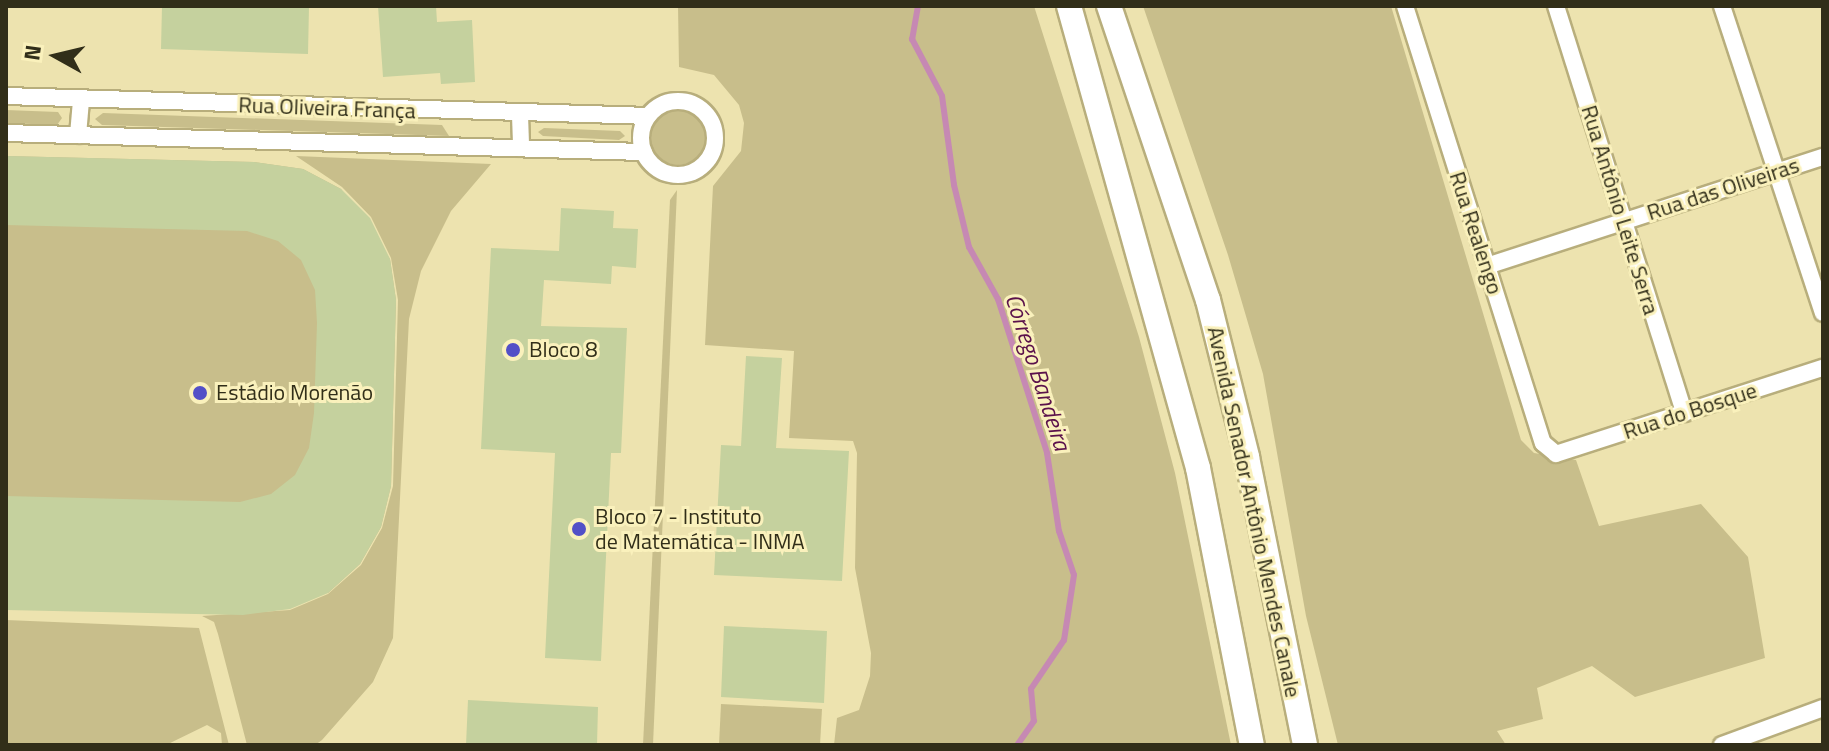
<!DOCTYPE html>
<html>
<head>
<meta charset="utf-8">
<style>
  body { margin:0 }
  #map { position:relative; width:1829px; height:751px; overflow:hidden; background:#ede3af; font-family:"Titillium Web",sans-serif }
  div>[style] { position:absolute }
  .green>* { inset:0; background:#c8be8b }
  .round { border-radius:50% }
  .stream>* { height:6px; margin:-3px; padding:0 3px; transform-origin:3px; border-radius:3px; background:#c689b3 }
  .building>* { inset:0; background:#c5d19e }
  .roads { filter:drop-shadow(2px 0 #b8ae7c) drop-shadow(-2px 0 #b8ae7c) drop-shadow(0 2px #b8ae7c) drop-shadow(0 -2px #b8ae7c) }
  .minor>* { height:16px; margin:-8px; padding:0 8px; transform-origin:8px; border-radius:8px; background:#fff }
  .minor>.ring { margin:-8px; padding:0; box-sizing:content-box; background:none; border:16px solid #fff; border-radius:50% }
  .secondary>* { height:24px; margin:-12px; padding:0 12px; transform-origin:12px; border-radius:12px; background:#fff }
  .dots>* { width:22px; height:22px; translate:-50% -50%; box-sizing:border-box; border:4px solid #faf1bc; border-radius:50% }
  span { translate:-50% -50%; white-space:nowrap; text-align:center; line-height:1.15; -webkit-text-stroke:6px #faf1bc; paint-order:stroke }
  .street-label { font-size:22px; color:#312e19 }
  .poi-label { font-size:22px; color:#312e19 }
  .left { translate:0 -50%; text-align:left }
  .water-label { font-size:24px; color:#5b124b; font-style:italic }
  .frame { position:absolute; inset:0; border:8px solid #312e19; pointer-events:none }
  .north { position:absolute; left:16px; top:16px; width:80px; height:80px; -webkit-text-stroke:6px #faf1bc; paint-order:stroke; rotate:278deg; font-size:22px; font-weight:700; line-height:32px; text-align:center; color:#312e19 }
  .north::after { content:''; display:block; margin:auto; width:28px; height:36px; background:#312e19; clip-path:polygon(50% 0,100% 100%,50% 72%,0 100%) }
</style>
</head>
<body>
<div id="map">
  <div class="green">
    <i style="clip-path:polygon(678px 6px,1034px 6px,1139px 337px,1175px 473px,1231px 745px,834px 745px,837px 718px,859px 710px,870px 676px,871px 653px,855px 568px,857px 453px,853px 441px,789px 438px,794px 351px,705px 345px,713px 186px,741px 151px,744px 123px,739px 105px,714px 75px,679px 67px)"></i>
    <i style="clip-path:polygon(1143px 6px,1391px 6px,1521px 440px,1534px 453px,1576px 460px,1599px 526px,1701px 504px,1748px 557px,1765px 658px,1635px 697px,1592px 666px,1537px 688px,1543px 719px,1497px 731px,1506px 745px,1338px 745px,1306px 616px,1263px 374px,1228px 255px)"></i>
    <i class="round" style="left:650px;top:109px;width:56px;height:56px"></i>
    <i style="clip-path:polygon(6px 110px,58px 112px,62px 118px,57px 125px,6px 123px)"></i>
    <i style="clip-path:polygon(103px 113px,442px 125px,449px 136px,102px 125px,95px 119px)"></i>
    <i style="clip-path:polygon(544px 128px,620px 131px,625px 136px,619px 140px,543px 136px,538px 132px)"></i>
    <i style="clip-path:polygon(6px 156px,254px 162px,303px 169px,341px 189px,390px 259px,396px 300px,391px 486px,381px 527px,360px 564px,328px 593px,6px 610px)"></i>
    <i style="clip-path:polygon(296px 156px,491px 164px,451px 211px,421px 271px,409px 319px,393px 638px,373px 682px,322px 740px,315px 745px,247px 745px,218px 634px,214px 622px,202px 616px,290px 610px,328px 594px,361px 565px,382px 528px,393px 486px,398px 300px,391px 258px,371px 217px,342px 187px)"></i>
    <i style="clip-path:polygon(677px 190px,653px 745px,643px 745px,670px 200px)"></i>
    <i style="clip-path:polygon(6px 620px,199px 628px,229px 745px,222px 745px,221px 733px,207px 725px,166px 745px,6px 745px)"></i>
    <i style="clip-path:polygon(721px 704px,822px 709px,820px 745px,719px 745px)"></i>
  </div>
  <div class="stream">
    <i style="left:918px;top:6px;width:34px;rotate:100deg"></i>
    <i style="left:912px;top:39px;width:64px;rotate:62.2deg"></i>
    <i style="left:942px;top:96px;width:90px;rotate:82.3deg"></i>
    <i style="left:954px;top:185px;width:64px;rotate:76.4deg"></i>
    <i style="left:969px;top:247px;width:60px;rotate:60.9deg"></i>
    <i style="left:998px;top:299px;width:162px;rotate:72.3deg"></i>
    <i style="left:1047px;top:453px;width:79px;rotate:81.3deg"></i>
    <i style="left:1059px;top:531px;width:46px;rotate:71.2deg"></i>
    <i style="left:1074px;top:575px;width:66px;rotate:98.7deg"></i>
    <i style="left:1064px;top:640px;width:59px;rotate:124deg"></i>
    <i style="left:1031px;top:689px;width:32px;rotate:85deg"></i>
    <i style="left:1034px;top:721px;width:29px;rotate:125deg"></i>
  </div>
  <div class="building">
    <i style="clip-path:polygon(162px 6px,309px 6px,308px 54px,161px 49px)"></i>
    <i style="clip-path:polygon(378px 6px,436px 6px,437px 22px,472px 20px,475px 82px,441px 84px,440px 73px,383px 77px)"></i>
    <i style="clip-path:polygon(6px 156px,254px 162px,303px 169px,341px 189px,370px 218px,390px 259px,396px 300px,391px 486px,381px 527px,360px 564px,328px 593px,290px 609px,243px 615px,6px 610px,6px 496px,240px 502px,271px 494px,295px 475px,309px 448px,314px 413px,317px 323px,315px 290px,301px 260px,278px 241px,247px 231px,6px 225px)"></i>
    <i style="clip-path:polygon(561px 208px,614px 211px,613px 228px,638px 229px,636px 268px,612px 266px,611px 284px,544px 280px,541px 326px,627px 328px,621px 453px,611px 453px,601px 661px,545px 658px,555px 453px,481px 449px,491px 248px,559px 251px)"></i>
    <i style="clip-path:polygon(746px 356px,782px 358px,776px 448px,849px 451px,842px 581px,714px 575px,721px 445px,741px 446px)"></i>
    <i style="clip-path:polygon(724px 626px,827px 631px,824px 703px,721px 697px)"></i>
    <i style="clip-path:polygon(468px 700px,598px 707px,597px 745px,466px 745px)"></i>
  </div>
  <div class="roads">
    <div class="minor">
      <i style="left:1405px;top:6px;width:458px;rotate:72.5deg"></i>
      <i style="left:1543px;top:443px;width:17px;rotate:40deg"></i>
      <i style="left:1556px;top:454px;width:281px;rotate:-17.9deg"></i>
      <i style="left:1556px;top:6px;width:427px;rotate:72.5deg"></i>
      <i style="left:1722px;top:6px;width:323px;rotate:71.8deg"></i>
      <i style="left:6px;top:96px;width:642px;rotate:1.78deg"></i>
      <i class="ring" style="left:641px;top:101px;width:58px;height:58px"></i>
      <i style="left:520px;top:115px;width:33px;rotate:88deg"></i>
      <i style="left:6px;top:133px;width:638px;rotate:1.71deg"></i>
      <i style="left:78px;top:135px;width:36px;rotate:-85deg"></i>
      <i style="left:1487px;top:266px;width:353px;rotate:-18deg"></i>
      <i style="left:1722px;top:745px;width:108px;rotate:-20.1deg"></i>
    </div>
    <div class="secondary">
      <i style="left:1069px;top:6px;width:480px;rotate:74.4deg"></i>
      <i style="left:1198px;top:468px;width:282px;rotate:79deg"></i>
      <i style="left:1109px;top:6px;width:310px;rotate:71.4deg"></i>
      <i style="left:1208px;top:300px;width:162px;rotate:76deg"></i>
      <i style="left:1247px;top:457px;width:294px;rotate:78.6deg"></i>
    </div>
  </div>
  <div class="dots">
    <i style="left:513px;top:350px;background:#5350c7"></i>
    <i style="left:200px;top:393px;background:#5350c7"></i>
    <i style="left:579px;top:529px;background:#5350c7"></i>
  </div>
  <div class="street-label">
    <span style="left:327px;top:108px;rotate:2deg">Rua Oliveira França</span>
    <span style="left:1723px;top:189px;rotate:-18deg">Rua das Oliveiras</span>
    <span style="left:1620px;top:210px;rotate:73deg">Rua Antônio Leite Serra</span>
    <span style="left:1476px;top:233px;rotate:72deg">Rua Realengo</span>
    <span style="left:1690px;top:411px;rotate:-18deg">Rua do Bosque</span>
    <span style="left:1254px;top:512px;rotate:78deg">Avenida Senador Antônio Mendes Canale</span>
  </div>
  <div class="poi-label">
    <span class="left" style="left:529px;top:350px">Bloco 8</span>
    <span class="left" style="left:216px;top:393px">Estádio Morenão</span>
    <span class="left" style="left:595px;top:529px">Bloco 7 - Instituto<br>de Matemática - INMA</span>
  </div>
  <div class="water-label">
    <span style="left:1038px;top:372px;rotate:72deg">Córrego Bandeira</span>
  </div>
  <div class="frame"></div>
  <div class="north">N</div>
</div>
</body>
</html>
